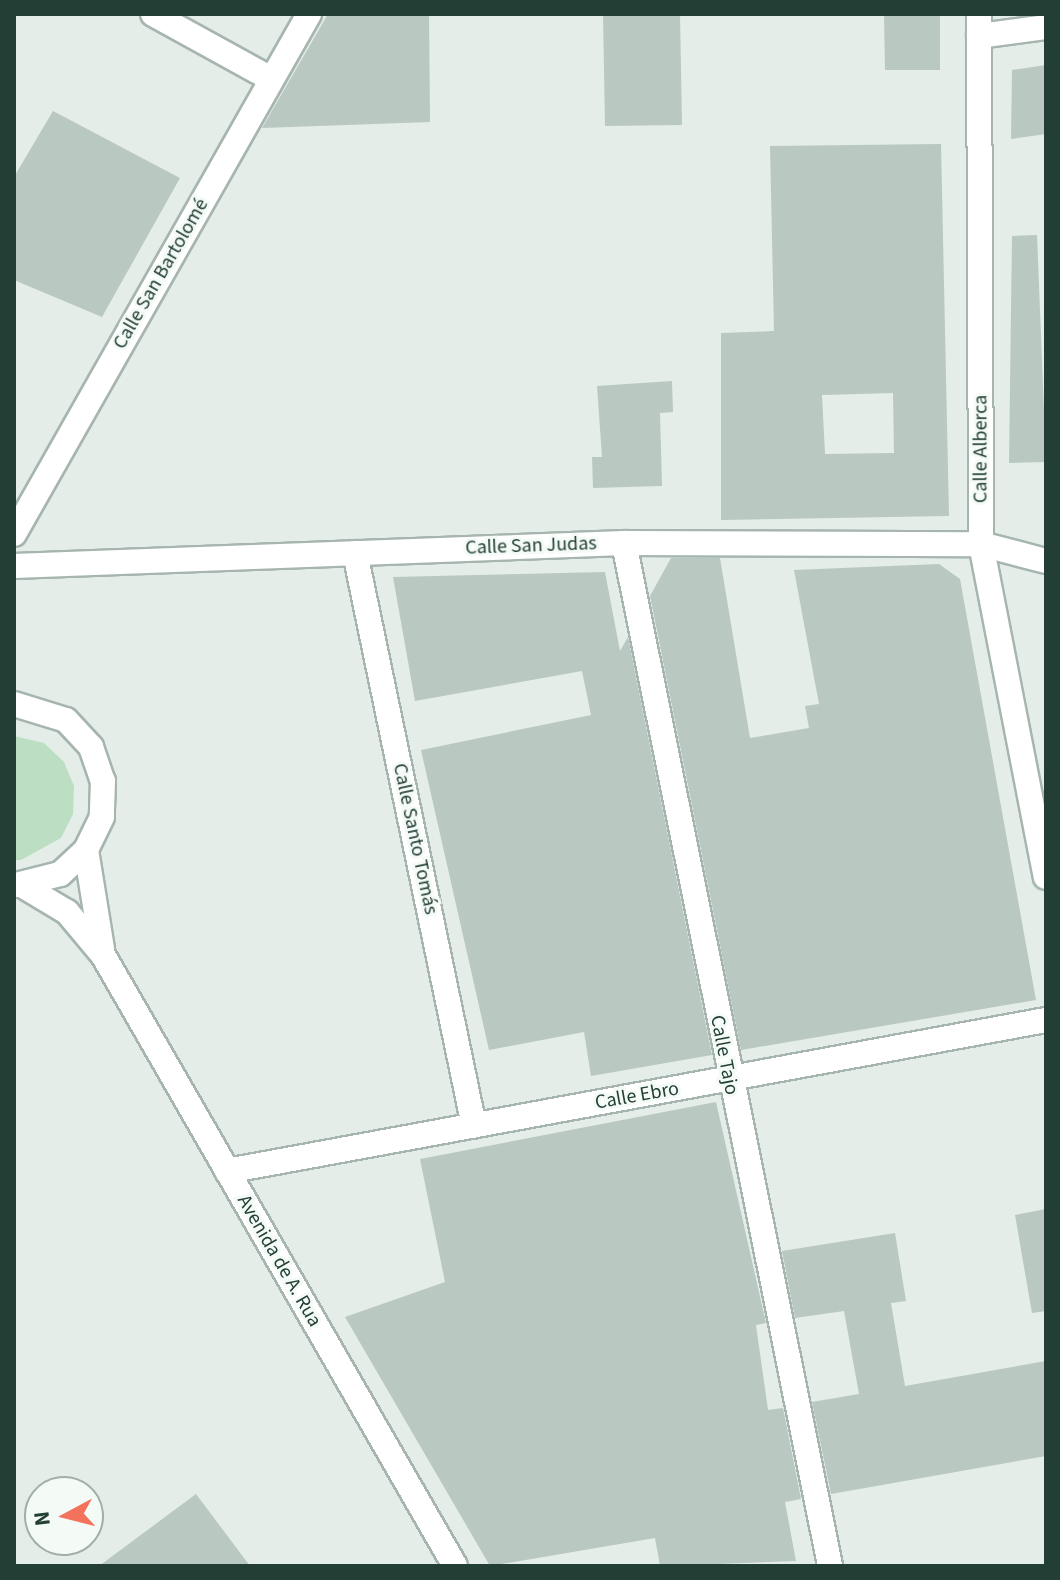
<!DOCTYPE html>
<html>
<head>
<meta charset="utf-8">
<style>
  body { margin:0 }
  #map { position:relative; width:1060px; height:1580px; overflow:hidden; background:#e4ede8; font-family:"Source Sans 3",sans-serif }
  div>[style] { position:absolute }
  .green>* { inset:0; background:#bcdec2 }
  .building>* { inset:0; background:#b9c8c1 }
  .roads { filter:drop-shadow(2px 0 #a6b5af) drop-shadow(-2px 0 #a6b5af) drop-shadow(0 2px #a6b5af) drop-shadow(0 -2px #a6b5af) }
  .minor>* { height:24px; margin:-12px; padding:0 12px; transform-origin:12px; border-radius:12px; background:#fff }
  span { translate:-50% -50%; white-space:nowrap; text-align:center; line-height:1.15; -webkit-text-stroke:6px #f4faf6; paint-order:stroke }
  .street-label { font-size:20px; color:#233f35 }
  .frame { position:absolute; inset:0; border:16px solid #233f35; pointer-events:none }
  .north { position:absolute; left:24px; top:1476px; width:80px; height:80px; box-sizing:border-box; background:#f4faf6; border:2px solid #a0afa9; border-radius:50%; rotate:263deg; font-size:22px; font-weight:700; line-height:32px; text-align:center; color:#233f35 }
  .north::after { content:''; display:block; margin:auto; width:28px; height:36px; background:#f3725c; clip-path:polygon(50% 0,100% 100%,50% 72%,0 100%) }
</style>
</head>
<body>
<div id="map">
  <div class="green">
    <i style="clip-path:polygon(14px 736px,44px 743px,64px 762px,74px 786px,73px 814px,61px 838px,21px 860px,14px 860px)"></i>
  </div>
  <div class="building">
    <i style="clip-path:polygon(328px 14px,429px 14px,430px 122px,262px 128px)"></i>
    <i style="clip-path:polygon(603px 14px,680px 14px,682px 125px,605px 126px)"></i>
    <i style="clip-path:polygon(884px 14px,940px 14px,940px 70px,885px 70px)"></i>
    <i style="clip-path:polygon(1046px 65px,1046px 134px,1011px 139px,1012px 70px)"></i>
    <i style="clip-path:polygon(53px 111px,180px 178px,102px 317px,14px 280px,14px 177px)"></i>
    <i style="clip-path:polygon(evenodd,941px 144px,949px 516px,721px 520px,721px 333px,774px 331px,770px 146px,941px 144px,893px 393px,894px 453px,825px 454px,822px 395px,893px 393px)"></i>
    <i style="clip-path:polygon(1037px 235px,1046px 462px,1009px 463px,1012px 236px)"></i>
    <i style="clip-path:polygon(672px 381px,673px 412px,660px 413px,662px 486px,593px 488px,592px 457px,602px 457px,597px 386px)"></i>
    <i style="clip-path:polygon(671px 558px,720px 558px,750px 738px,809px 728px,805px 706px,819px 704px,794px 570px,939px 564px,960px 579px,1036px 1000px,741px 1050px,650px 596px)"></i>
    <i style="clip-path:polygon(605px 572px,620px 651px,628px 637px,712px 1055px,591px 1076px,584px 1032px,489px 1050px,421px 750px,591px 715px,582px 671px,415px 701px,393px 577px)"></i>
    <i style="clip-path:polygon(716px 1102px,766px 1323px,756px 1325px,768px 1410px,783px 1408px,801px 1499px,785px 1502px,796px 1561px,660px 1566px,655px 1538px,490px 1566px,345px 1317px,445px 1282px,420px 1159px)"></i>
    <i style="clip-path:polygon(1046px 1209px,1046px 1311px,1032px 1313px,1015px 1215px)"></i>
    <i style="clip-path:polygon(895px 1233px,906px 1301px,891px 1303px,905px 1386px,1046px 1361px,1046px 1456px,831px 1494px,812px 1402px,859px 1394px,844px 1311px,795px 1318px,782px 1251px)"></i>
    <i style="clip-path:polygon(196px 1494px,250px 1566px,99px 1566px)"></i>
  </div>
  <div class="roads">
    <div class="minor">
      <i style="left:153px;top:14px;width:135px;rotate:28.8deg"></i>
      <i style="left:979px;top:14px;width:530px;rotate:89.78deg"></i>
      <i style="left:981px;top:544px;width:339px;rotate:79deg"></i>
      <i style="left:979px;top:36px;width:68px;rotate:-7.7deg"></i>
      <i style="left:14px;top:534px;width:598px;rotate:-60.43deg"></i>
      <i style="left:624px;top:543px;width:1044px;rotate:78.61deg"></i>
      <i style="left:355px;top:553px;width:585px;rotate:78.27deg"></i>
      <i style="left:14px;top:566px;width:610px;rotate:-2.16deg"></i>
      <i style="left:624px;top:543px;width:357px;rotate:0.2deg"></i>
      <i style="left:981px;top:544px;width:67px;rotate:14.7deg"></i>
      <i style="left:14px;top:704px;width:54px;rotate:17.1deg"></i>
      <i style="left:66px;top:720px;width:37px;rotate:47deg"></i>
      <i style="left:91px;top:747px;width:36px;rotate:71deg"></i>
      <i style="left:103px;top:781px;width:36px;rotate:92deg"></i>
      <i style="left:102px;top:817px;width:37px;rotate:116deg"></i>
      <i style="left:86px;top:850px;width:35px;rotate:137deg"></i>
      <i style="left:60px;top:874px;width:45px;rotate:166deg"></i>
      <i style="left:86px;top:850px;width:100px;rotate:80.8deg"></i>
      <i style="left:25px;top:887px;width:49px;rotate:30.8deg"></i>
      <i style="left:67px;top:912px;width:56px;rotate:50.1deg"></i>
      <i style="left:103px;top:955px;width:705px;rotate:60.05deg"></i>
      <i style="left:227px;top:1171px;width:833px;rotate:-10.45deg"></i>
    </div>
  </div>
  <div class="street-label">
    <span style="left:161px;top:274px;rotate:-60deg">Calle San Bartolomé</span>
    <span style="left:981px;top:449px;rotate:-90deg">Calle Alberca</span>
    <span style="left:531px;top:546px;rotate:-2deg">Calle San Judas</span>
    <span style="left:415px;top:839px;rotate:78deg">Calle Santo Tomás</span>
    <span style="left:724px;top:1055px;rotate:79deg">Calle Tajo</span>
    <span style="left:637px;top:1096px;rotate:-10deg">Calle Ebro</span>
    <span style="left:279px;top:1261px;rotate:60deg">Avenida de A. Rua</span>
  </div>
  <div class="frame"></div>
  <div class="north">N</div>
</div>
</body>
</html>
